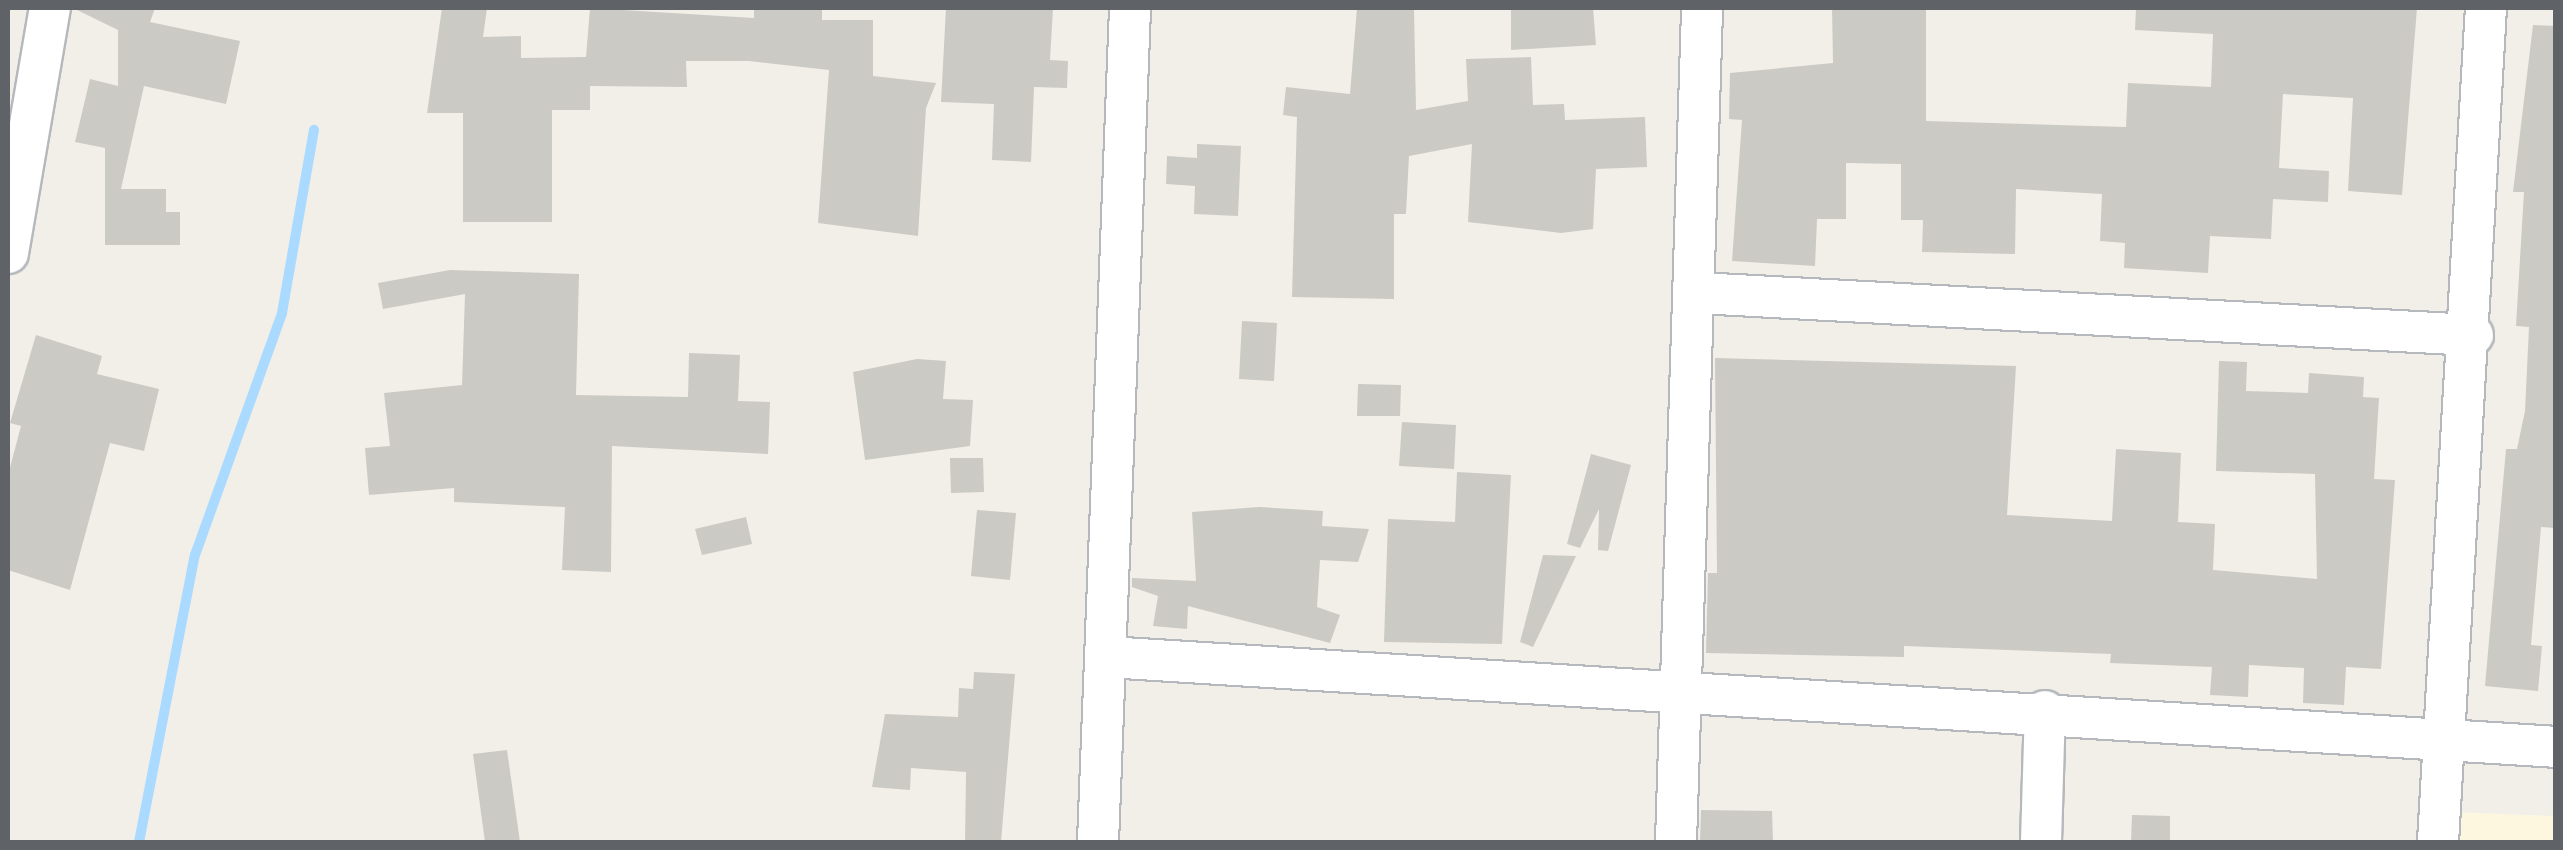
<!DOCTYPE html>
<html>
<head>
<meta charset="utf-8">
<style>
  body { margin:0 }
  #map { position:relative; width:2563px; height:850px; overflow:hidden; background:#f1efe8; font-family:"Sofia Sans Condensed",sans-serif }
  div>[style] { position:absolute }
  .commercial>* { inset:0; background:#fef7e0 }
  .stream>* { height:10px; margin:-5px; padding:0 5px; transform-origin:5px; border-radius:5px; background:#aadaff }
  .building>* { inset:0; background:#cccac5 }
  .roads { filter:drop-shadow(2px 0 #b5b8bc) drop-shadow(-2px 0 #b5b8bc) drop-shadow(0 2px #b5b8bc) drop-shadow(0 -2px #b5b8bc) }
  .street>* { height:40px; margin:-20px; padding:0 20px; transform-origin:20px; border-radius:20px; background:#fff }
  span { translate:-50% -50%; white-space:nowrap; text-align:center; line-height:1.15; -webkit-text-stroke:8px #fff; paint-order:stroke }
  .frame { position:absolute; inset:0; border:10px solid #5f6368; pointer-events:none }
</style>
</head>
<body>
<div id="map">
  <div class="commercial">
    <i style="clip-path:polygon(2450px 812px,2555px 816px,2555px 842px,2448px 842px)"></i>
  </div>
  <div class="stream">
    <i style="left:139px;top:842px;width:292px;rotate:-79deg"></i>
    <i style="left:195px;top:555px;width:257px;rotate:-70.2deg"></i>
    <i style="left:282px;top:313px;width:186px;rotate:-80.1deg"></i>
  </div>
  <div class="building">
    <i style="clip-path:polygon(73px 8px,155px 8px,150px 22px,240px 41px,226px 104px,144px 86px,121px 189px,166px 189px,166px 212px,180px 212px,180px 245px,105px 245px,105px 148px,75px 142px,90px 79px,118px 86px,118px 30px)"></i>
    <i style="clip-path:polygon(442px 8px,487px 8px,483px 37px,521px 36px,521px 58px,586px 57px,590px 8px,754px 18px,754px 8px,822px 8px,822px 20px,873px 20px,873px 76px,936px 83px,926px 108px,918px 236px,818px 223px,829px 70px,749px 61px,686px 61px,687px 87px,590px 86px,590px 110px,552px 110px,552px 222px,463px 222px,463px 113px,427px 113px)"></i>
    <i style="clip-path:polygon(946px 8px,1053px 8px,1050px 60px,1068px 61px,1067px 88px,1034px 87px,1031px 162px,992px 160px,994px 104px,941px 102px)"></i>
    <i style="clip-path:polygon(1357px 8px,1414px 8px,1416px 110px,1468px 101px,1466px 59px,1531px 57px,1533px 105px,1564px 104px,1565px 120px,1645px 117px,1647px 167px,1596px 169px,1593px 229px,1561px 233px,1468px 222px,1472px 144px,1409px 156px,1406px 214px,1394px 214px,1394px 299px,1292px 297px,1297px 117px,1283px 115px,1286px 87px,1350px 94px)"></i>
    <i style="clip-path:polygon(1511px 8px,1593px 8px,1596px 45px,1511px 50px)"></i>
    <i style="clip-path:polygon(1832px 8px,1926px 8px,1926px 121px,2126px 127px,2128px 83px,2211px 87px,2213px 34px,2135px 30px,2136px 8px,2417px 8px,2402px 195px,2348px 191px,2353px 98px,2283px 94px,2279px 168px,2329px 171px,2328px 202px,2273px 199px,2271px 239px,2210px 236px,2208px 273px,2124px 268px,2125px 243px,2100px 241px,2102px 194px,2016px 189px,2015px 254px,1922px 252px,1923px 220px,1901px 220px,1901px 164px,1846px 163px,1846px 219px,1817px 219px,1815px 266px,1732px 261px,1742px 120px,1729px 119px,1730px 73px,1833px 63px)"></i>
    <i style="clip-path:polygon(2533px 25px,2556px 26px,2556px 528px,2541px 527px,2531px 645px,2542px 646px,2538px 691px,2485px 686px,2506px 449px,2517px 449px,2525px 411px,2529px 327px,2516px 326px,2524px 192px,2513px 192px)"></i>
    <i style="clip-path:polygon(1197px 144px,1241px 146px,1238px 216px,1194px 214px,1195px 186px,1166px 184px,1167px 156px,1197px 158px)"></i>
    <i style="clip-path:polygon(450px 270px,579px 274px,576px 395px,688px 397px,689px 353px,740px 355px,738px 401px,770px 402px,768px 454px,612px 446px,611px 572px,562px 570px,565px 507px,454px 502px,454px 488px,369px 495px,365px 448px,390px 446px,384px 393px,462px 385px,465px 294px,383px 309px,378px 283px)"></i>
    <i style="clip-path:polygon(1242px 321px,1277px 323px,1274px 381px,1239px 379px)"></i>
    <i style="clip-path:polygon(36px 335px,102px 356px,97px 374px,159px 389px,144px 451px,110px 443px,70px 590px,8px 570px,8px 475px,21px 426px,10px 423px)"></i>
    <i style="clip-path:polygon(1715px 358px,2016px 366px,2007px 515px,2112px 521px,2116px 449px,2181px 453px,2178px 522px,2215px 524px,2213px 570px,2317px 579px,2315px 474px,2216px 471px,2219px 361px,2247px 362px,2246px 391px,2308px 393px,2309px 373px,2364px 377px,2363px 397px,2379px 398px,2374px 479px,2395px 480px,2381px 669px,2346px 667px,2344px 705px,2303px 703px,2304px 668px,2249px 665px,2248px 697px,2210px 695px,2212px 667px,2110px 663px,2111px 654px,1904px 646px,1904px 657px,1706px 653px,1708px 573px,1717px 573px)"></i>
    <i style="clip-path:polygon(917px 359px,946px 361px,943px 399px,973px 400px,970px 446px,865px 460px,853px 372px)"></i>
    <i style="clip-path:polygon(1358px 384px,1401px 385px,1400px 416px,1357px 416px)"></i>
    <i style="clip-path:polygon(1402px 422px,1456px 425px,1454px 469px,1399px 466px)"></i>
    <i style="clip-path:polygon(1591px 454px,1631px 465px,1608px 551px,1598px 550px,1599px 509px,1580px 548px,1567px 544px)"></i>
    <i style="clip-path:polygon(950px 458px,983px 458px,984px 492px,951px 493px)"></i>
    <i style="clip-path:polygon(1457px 472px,1511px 475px,1502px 644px,1384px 642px,1388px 519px,1455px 522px)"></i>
    <i style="clip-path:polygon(1259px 507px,1323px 511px,1322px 526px,1369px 529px,1358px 562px,1320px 560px,1317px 607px,1340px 615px,1330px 643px,1188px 606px,1187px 629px,1153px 626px,1158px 596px,1132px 587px,1132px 578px,1196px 581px,1192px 512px)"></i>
    <i style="clip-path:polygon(977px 510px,1016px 513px,1010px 580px,971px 576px)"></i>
    <i style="clip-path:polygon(746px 517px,752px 544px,702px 555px,695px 529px)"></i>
    <i style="clip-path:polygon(1543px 555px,1576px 556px,1533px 647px,1520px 642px)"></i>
    <i style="clip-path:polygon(974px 672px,1015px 674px,1001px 842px,965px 842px,966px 772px,911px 768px,910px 790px,872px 787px,885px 714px,958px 717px,959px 688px,973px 689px)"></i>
    <i style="clip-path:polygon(507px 750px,520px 842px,485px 842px,473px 754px)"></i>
    <i style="clip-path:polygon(1701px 810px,1772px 811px,1773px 842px,1700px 842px)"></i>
    <i style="clip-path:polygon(2132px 815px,2170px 816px,2170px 842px,2131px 842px)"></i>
  </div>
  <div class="roads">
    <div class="street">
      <i style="left:8px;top:253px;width:249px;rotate:-80.3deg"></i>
      <i style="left:1699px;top:293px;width:775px;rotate:3.11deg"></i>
      <i style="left:1107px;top:657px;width:1452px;rotate:3.55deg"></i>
      <i style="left:1098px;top:842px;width:835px;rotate:-87.8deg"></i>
      <i style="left:1676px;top:842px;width:834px;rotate:-88.21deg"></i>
      <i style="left:2041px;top:842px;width:131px;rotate:-88.3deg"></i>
      <i style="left:2438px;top:842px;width:835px;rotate:-86.71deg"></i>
    </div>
  </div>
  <div class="frame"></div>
</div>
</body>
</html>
